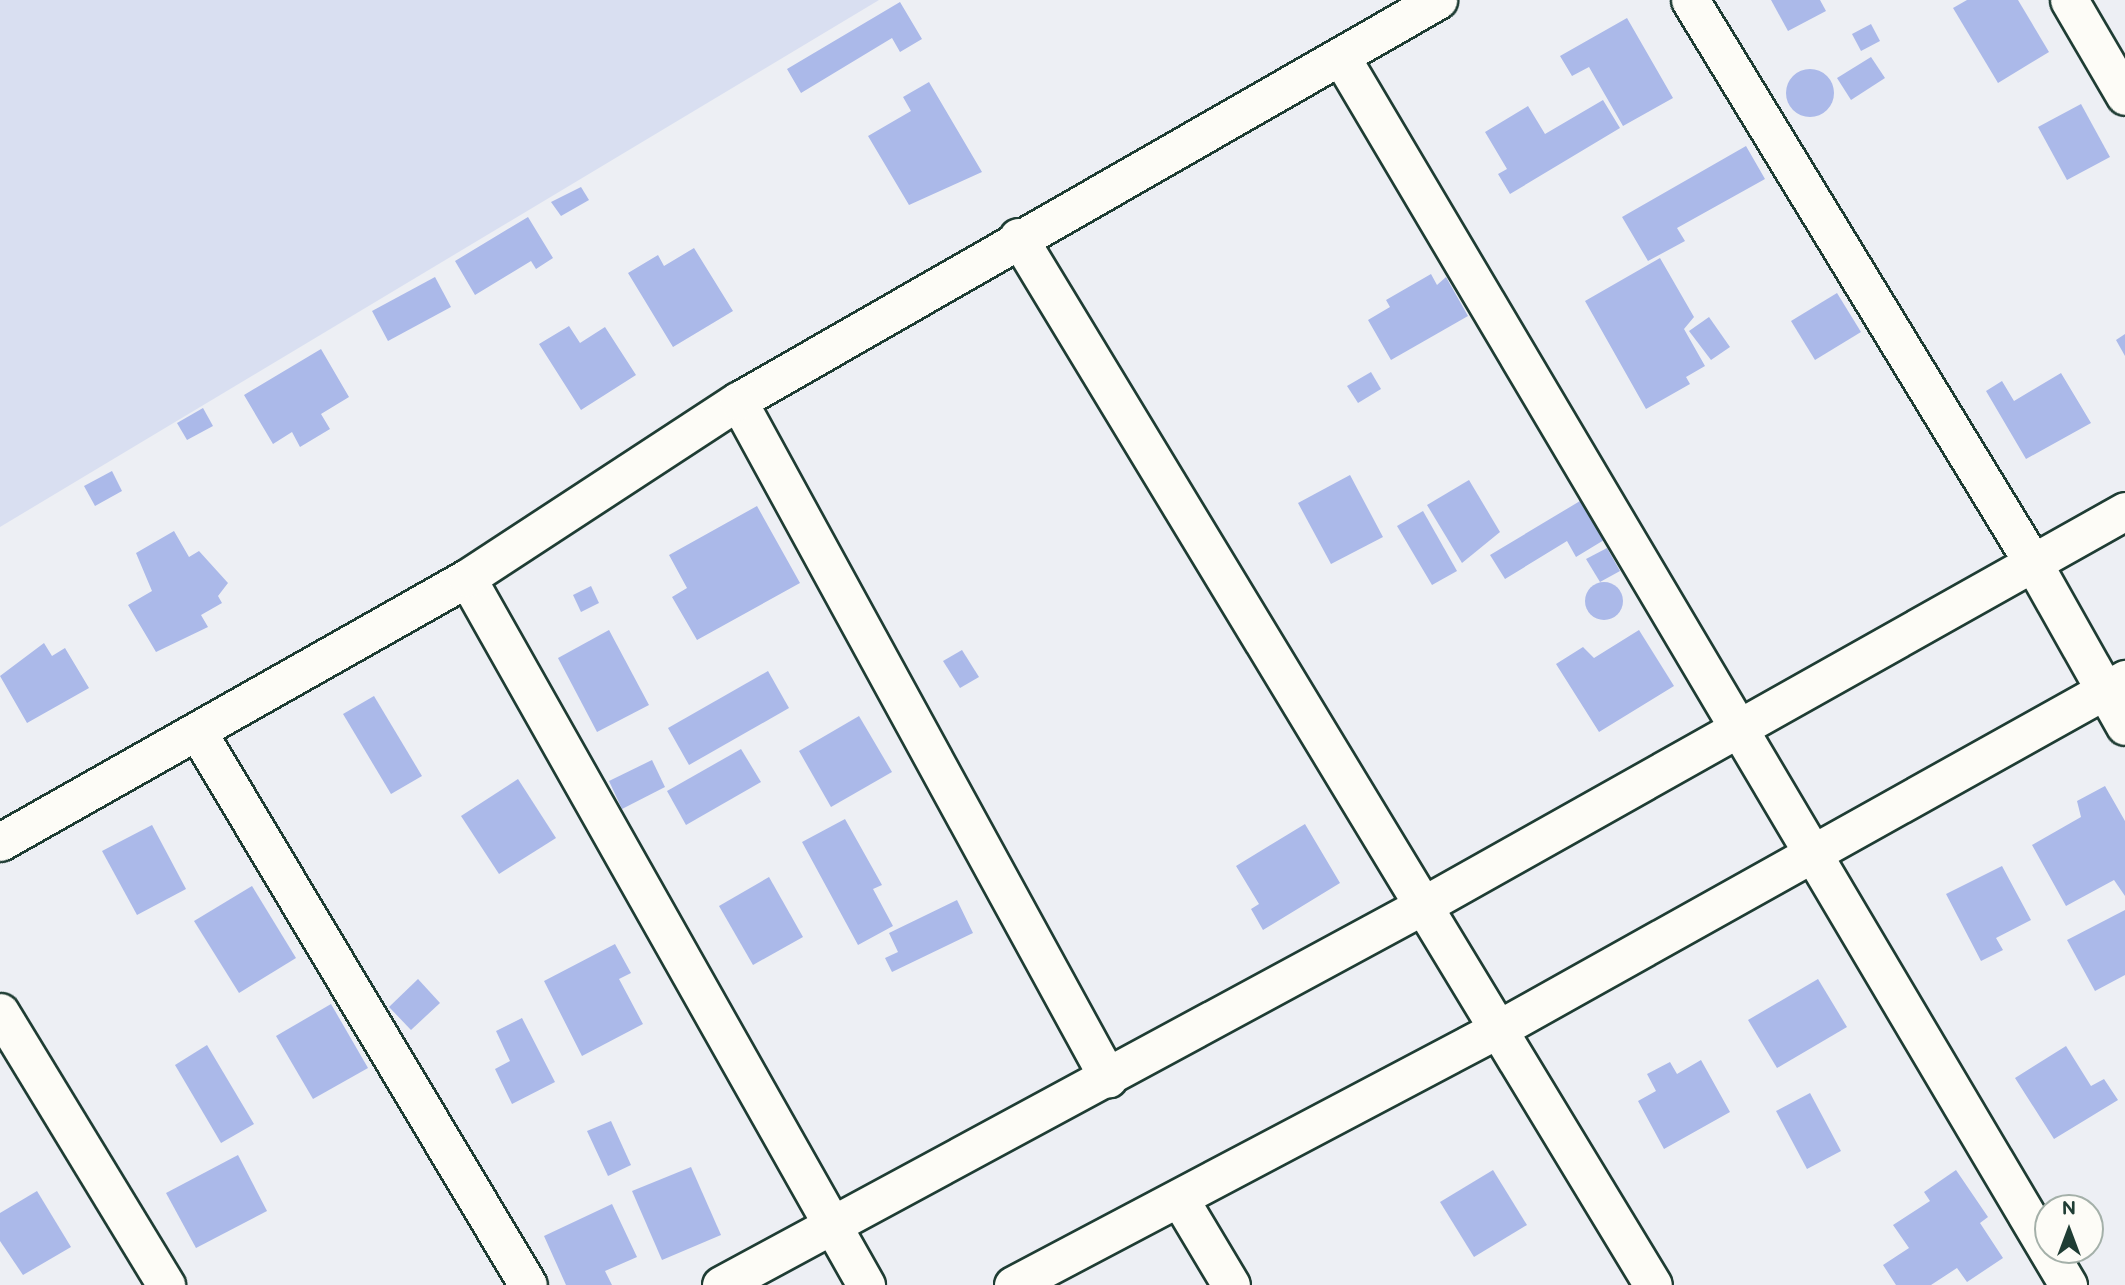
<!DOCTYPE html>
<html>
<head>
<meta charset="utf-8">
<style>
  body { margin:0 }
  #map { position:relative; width:2125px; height:1285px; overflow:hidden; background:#edeff4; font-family:"Balsamiq Sans",sans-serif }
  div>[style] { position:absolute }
  .built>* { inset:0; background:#d9dff1 }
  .building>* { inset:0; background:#abb9e9 }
  .round { border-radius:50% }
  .roads { filter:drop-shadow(2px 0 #1f3d34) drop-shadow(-2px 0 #1f3d34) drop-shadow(0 2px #1f3d34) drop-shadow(0 -2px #1f3d34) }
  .minor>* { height:37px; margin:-18.5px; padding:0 18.5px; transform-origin:18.5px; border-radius:18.5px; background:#fdfcf7 }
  span { translate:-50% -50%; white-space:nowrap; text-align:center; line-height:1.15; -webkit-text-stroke:5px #fdfcf7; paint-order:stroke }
  .north { position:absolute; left:2034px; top:1194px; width:70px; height:70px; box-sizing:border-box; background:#fdfcf7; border:2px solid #a4b0a9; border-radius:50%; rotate:0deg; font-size:19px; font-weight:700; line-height:28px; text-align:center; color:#1f3d34 }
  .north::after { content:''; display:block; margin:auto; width:24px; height:32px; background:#1f3d34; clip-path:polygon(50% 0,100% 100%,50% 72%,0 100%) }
</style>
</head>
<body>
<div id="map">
  <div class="built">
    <i style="clip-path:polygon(0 0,879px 0,0 527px)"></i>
  </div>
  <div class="building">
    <i style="clip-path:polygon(1771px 0,1820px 0,1826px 11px,1788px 31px)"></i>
    <i style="clip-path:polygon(1967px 0,2018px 0,2049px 52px,1998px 83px,1953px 8px)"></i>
    <i style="clip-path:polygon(900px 2px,922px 39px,900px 52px,892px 38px,801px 93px,787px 69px)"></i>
    <i style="clip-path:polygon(1627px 18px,1673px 98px,1623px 126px,1589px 67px,1572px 76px,1560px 56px)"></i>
    <i style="clip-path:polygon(1871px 24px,1880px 41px,1861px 51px,1852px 34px)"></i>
    <i style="clip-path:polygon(1871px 57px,1885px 78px,1851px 100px,1837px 78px)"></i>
    <i class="round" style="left:1786px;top:69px;width:48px;height:48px"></i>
    <i style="clip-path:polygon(929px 82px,982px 172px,909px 205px,868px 136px,911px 111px,903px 97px)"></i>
    <i style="clip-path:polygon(1603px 100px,1620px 128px,1510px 194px,1498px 174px,1507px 169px,1485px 132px,1528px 106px,1545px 134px)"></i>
    <i style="clip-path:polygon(2081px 104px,2110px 157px,2067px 180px,2038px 127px)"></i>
    <i style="clip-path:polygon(1746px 146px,1765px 179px,1677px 228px,1685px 241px,1648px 261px,1622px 217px)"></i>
    <i style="clip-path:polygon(581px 187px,589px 200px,561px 216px,551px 202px)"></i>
    <i style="clip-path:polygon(528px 217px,553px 258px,536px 269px,531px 261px,475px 295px,455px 261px)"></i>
    <i style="clip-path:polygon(694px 248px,733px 311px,673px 347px,628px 273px,658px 255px,664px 266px)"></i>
    <i style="clip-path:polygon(1660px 258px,1694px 317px,1684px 329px,1705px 366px,1686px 377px,1690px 384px,1646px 409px,1585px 301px)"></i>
    <i style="clip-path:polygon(1431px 274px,1437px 285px,1446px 277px,1468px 316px,1391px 360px,1368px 320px,1390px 307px,1386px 300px)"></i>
    <i style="clip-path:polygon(435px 277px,451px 307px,388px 341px,372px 311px)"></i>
    <i style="clip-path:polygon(1837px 293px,1861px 332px,1815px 360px,1791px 321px)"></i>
    <i style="clip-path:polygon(1709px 317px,1730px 347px,1711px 360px,1689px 331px)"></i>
    <i style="clip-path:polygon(569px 326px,580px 343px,605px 327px,636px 375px,581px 410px,539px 344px)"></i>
    <i style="clip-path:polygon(2125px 334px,2125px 356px,2116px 340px)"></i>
    <i style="clip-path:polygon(321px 349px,349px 397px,321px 414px,330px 429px,300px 447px,292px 432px,273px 444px,244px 395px)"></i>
    <i style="clip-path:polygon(1371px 372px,1381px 389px,1358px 403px,1347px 386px)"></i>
    <i style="clip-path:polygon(2061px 373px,2091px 423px,2026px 459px,1986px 391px,2002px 381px,2014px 401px)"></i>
    <i style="clip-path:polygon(203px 408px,213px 426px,187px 440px,177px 423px)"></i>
    <i style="clip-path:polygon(112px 471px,122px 491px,95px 506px,84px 486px)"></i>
    <i style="clip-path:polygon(1350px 475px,1383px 537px,1331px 564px,1298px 503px)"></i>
    <i style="clip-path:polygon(1469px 480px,1500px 532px,1462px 563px,1427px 505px)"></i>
    <i style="clip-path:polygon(1580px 501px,1604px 540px,1576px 557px,1567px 541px,1505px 579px,1490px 555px)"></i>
    <i style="clip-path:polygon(757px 506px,800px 583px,697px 640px,672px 597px,687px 588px,669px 555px)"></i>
    <i style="clip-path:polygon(1423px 511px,1457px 571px,1432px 585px,1397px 526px)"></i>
    <i style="clip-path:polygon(174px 531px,189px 557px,199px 551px,228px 583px,218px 596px,222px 603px,201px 615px,208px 627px,156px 652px,128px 605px,152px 591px,136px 553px)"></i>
    <i style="clip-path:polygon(1607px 548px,1620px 571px,1600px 582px,1586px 559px)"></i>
    <i class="round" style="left:1585px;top:582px;width:38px;height:38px"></i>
    <i style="clip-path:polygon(591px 586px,599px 603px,581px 612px,573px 595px)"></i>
    <i style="clip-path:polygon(609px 630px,649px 705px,597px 732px,558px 658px)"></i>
    <i style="clip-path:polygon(1639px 630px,1674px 686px,1599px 732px,1556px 664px,1583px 647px,1594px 658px)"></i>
    <i style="clip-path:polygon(44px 643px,52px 656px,65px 648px,89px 688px,27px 723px,0 676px)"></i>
    <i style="clip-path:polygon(962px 650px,979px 677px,960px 688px,943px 661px)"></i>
    <i style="clip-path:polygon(768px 671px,789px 708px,689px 765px,668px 728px)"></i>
    <i style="clip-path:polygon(374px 696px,422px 776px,391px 794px,343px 714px)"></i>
    <i style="clip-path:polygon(859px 716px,892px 772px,831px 807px,799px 751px)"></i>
    <i style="clip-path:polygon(741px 749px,761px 782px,686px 825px,667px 791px)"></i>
    <i style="clip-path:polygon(652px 760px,665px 787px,622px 809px,609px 781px)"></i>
    <i style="clip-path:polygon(518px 779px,556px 838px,499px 874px,461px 816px)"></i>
    <i style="clip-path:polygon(2105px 786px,2125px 821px,2125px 896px,2114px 880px,2066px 906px,2032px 845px,2081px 817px,2077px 801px)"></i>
    <i style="clip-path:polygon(845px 819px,882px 885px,873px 889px,893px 926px,858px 945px,802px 842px)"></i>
    <i style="clip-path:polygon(1305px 824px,1340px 883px,1263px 930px,1251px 909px,1259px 904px,1236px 866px)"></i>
    <i style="clip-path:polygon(152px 825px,186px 889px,137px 915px,102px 851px)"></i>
    <i style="clip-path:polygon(2002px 866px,2031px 920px,1996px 938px,2003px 950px,1981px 961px,1946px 894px)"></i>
    <i style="clip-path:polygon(769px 877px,803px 937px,753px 965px,719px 906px)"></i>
    <i style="clip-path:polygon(252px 886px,296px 958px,239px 993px,194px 921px)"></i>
    <i style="clip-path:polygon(957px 900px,973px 933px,892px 972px,885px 958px,898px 952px,889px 933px)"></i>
    <i style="clip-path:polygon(2125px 910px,2125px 975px,2095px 991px,2067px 940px)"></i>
    <i style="clip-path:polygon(615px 944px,631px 973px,619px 979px,643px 1024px,582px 1056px,544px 981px)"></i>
    <i style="clip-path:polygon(418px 979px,440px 1003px,411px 1030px,389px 1007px)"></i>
    <i style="clip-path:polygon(1818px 979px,1847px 1027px,1777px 1068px,1748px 1020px)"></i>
    <i style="clip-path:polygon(331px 1004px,368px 1068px,313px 1099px,276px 1036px)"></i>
    <i style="clip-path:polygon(522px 1018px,555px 1082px,512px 1104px,495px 1069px,510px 1061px,496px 1031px)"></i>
    <i style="clip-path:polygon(207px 1045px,254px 1124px,221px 1143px,175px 1065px)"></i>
    <i style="clip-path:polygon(2066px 1046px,2091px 1086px,2104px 1079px,2118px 1100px,2054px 1139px,2015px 1078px)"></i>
    <i style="clip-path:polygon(1701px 1060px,1730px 1112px,1664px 1149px,1638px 1101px,1656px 1091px,1647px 1074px,1670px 1062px,1677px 1074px)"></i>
    <i style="clip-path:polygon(1810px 1093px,1841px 1151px,1807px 1169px,1776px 1111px)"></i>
    <i style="clip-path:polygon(611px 1121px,631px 1165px,608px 1176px,587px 1131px)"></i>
    <i style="clip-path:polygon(238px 1155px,267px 1211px,196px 1248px,166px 1193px)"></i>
    <i style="clip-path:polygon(691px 1167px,721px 1235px,662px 1260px,632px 1191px)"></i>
    <i style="clip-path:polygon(1493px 1170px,1527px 1225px,1474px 1257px,1440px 1202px)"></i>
    <i style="clip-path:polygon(1956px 1170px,1988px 1217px,1980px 1223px,2003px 1258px,1967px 1282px,1957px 1268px,1931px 1285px,1896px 1285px,1883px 1265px,1909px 1248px,1893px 1225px,1930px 1201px,1924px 1192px)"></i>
    <i style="clip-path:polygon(37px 1191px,71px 1247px,23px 1275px,0 1241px,0 1213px)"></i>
    <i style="clip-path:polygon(612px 1204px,637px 1257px,605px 1271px,612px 1285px,566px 1285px,544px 1236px)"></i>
  </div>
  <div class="roads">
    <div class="minor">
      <i style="left:1690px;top:0;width:659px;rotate:58.65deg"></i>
      <i style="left:2033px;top:563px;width:187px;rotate:60.6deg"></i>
      <i style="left:2069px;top:0;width:111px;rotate:59.7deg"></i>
      <i style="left:1341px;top:57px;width:1427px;rotate:59.37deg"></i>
      <i style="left:1018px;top:237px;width:1225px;rotate:58.79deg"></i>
      <i style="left:738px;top:401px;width:772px;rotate:61.34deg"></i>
      <i style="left:467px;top:578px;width:812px;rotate:60.56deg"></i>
      <i style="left:197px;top:731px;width:645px;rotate:59.14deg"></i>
      <i style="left:0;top:842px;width:536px;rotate:-29.48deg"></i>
      <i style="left:467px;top:578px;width:324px;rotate:-33.2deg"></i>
      <i style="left:738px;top:401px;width:807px;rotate:-29.81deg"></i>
      <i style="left:0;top:1012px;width:320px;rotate:58.7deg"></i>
      <i style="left:1179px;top:1198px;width:101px;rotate:59.1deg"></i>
      <i style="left:721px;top:1285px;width:799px;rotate:-28.39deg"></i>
      <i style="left:1424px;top:905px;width:804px;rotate:-29.34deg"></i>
      <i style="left:1013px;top:1285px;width:553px;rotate:-27.82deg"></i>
      <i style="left:1502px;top:1027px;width:714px;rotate:-29.19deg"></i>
    </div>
  </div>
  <div class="north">N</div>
</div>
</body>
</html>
